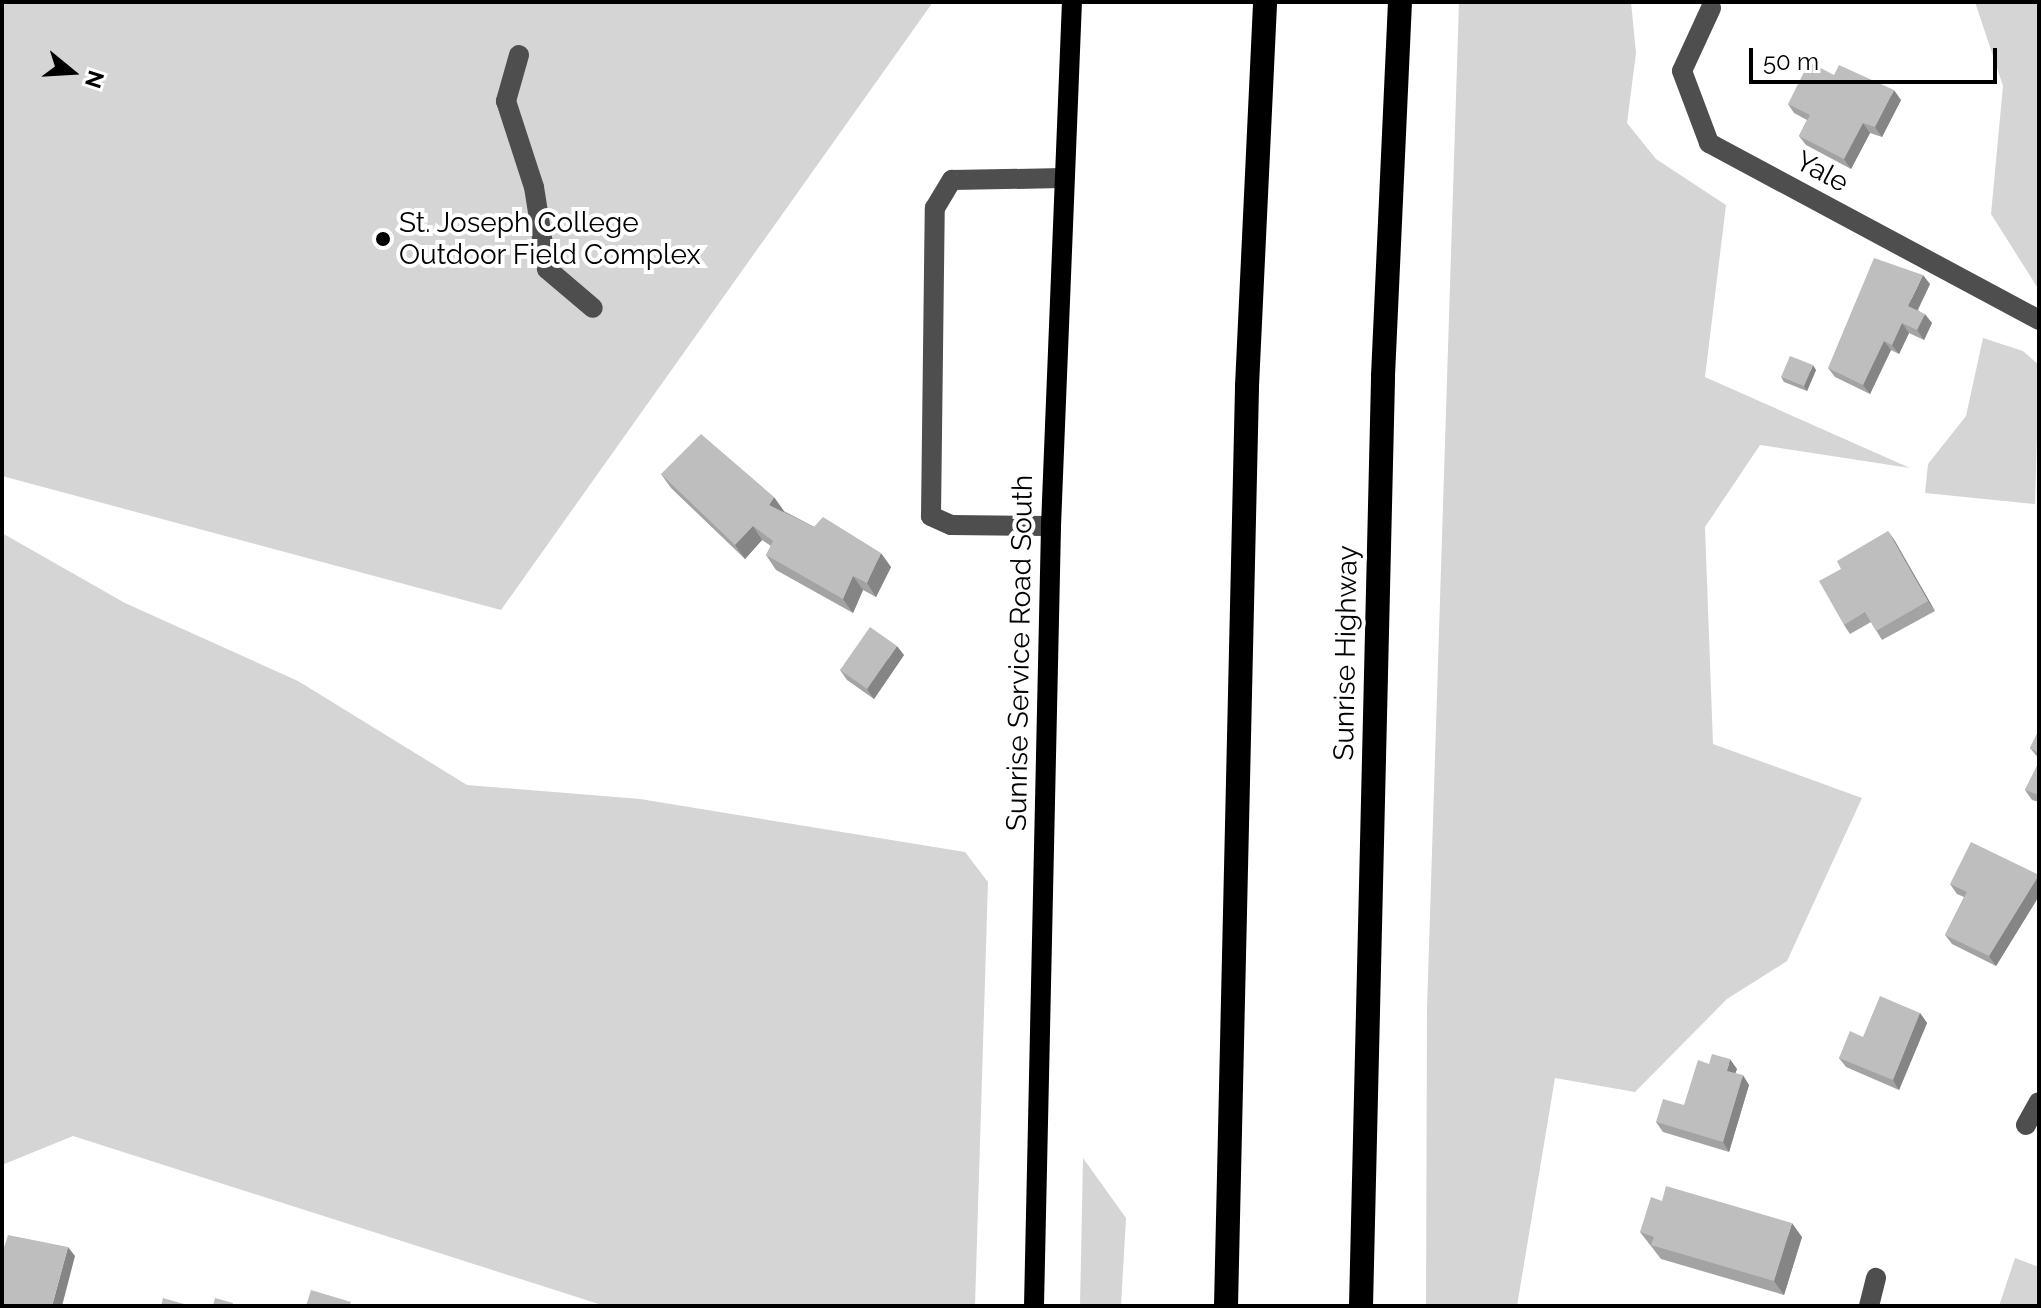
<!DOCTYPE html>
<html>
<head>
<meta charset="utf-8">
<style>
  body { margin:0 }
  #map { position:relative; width:2041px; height:1308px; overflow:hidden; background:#fff; font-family:Raleway,sans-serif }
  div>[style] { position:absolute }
  .green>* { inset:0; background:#d5d5d5 }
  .minor>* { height:20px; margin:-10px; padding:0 10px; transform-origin:10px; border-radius:10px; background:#4e4e4e }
  .major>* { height:20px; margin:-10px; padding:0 10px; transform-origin:10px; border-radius:10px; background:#000 }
  .highway>* { height:24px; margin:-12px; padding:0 12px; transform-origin:12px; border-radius:12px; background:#000 }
  .wall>* { inset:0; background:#a3a3a3 }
  .shaded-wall>* { inset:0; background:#858585 }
  .building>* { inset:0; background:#bebebe }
  .dots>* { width:22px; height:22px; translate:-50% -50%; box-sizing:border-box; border:4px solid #fff; border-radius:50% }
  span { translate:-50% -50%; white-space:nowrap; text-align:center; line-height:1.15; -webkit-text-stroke:8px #fff; paint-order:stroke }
  .street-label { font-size:28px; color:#000 }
  .poi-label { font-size:28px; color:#000 }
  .left { translate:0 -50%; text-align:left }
  .frame { position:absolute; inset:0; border:4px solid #000; pointer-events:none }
  .north { position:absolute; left:32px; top:32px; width:80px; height:80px; -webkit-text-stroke:6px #fff; paint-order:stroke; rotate:108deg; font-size:22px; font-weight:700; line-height:32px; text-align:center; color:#000 }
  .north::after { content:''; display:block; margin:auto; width:28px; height:36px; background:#000; clip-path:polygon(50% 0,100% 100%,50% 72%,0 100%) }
  .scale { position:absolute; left:1749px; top:48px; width:248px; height:36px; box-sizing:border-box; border:4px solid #000; border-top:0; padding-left:10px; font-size:24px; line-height:28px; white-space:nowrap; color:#000; -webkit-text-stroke:6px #fff; paint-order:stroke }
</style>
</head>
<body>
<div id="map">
  <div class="green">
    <i style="clip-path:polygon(2px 2px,933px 2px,501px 610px,2px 476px)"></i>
    <i style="clip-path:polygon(1459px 2px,1631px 2px,1636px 53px,1627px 123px,1656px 159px,1726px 205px,1705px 377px,1910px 468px,1760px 445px,1705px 527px,1713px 744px,1862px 798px,1787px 961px,1727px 999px,1635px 1092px,1555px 1078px,1517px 1306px,1426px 1306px,1427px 1009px)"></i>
    <i style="clip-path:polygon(1975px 2px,2039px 2px,2039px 290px,1991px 214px,2003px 86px)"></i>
    <i style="clip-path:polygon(1983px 338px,2023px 351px,2039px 365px,2035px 504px,1925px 493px,1928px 464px,1966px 416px)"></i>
    <i style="clip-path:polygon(2px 533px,125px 603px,298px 681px,467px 785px,640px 799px,965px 852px,988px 882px,975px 1306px,605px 1306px,73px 1136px,2px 1165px)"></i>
    <i style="clip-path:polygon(1083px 1158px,1126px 1218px,1121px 1306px,1080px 1306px)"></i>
    <i style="clip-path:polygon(2015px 1258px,2039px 1267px,2039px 1306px,1999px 1306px)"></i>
  </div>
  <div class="minor">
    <i style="left:1711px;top:8px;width:69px;rotate:114.7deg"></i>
    <i style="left:1682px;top:71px;width:77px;rotate:69.4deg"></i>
    <i style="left:1709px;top:143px;width:374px;rotate:28.2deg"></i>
    <i style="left:519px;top:55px;width:48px;rotate:105.8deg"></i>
    <i style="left:506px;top:101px;width:90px;rotate:72deg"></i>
    <i style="left:534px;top:187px;width:83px;rotate:81deg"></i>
    <i style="left:547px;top:269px;width:60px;rotate:40.3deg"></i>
    <i style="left:1051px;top:526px;width:100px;rotate:-179.4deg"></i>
    <i style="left:951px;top:525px;width:22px;rotate:-156deg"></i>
    <i style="left:931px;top:516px;width:308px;rotate:-89.3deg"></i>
    <i style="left:935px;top:208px;width:33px;rotate:-59deg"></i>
    <i style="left:952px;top:180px;width:111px;rotate:-1deg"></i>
    <i style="left:2026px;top:1125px;width:26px;rotate:-61deg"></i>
    <i style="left:1869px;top:1306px;width:29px;rotate:-76deg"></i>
  </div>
  <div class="major">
    <i style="left:1034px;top:1306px;width:780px;rotate:-88.75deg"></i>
    <i style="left:1051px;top:526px;width:524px;rotate:-87.71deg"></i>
  </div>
  <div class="highway">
    <i style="left:1226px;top:1306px;width:920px;rotate:-88.69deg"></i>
    <i style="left:1247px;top:386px;width:384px;rotate:-87.3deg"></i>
    <i style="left:1361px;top:1306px;width:930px;rotate:-88.64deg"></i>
    <i style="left:1383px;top:376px;width:374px;rotate:-87.4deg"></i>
  </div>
  <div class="wall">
    <i style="clip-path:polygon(1834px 75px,1901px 100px,1882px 137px,1870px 133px,1851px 169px,1806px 145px,1799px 136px,1807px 120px,1794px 113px,1788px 104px)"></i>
    <i style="clip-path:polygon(1930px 284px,1918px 310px,1932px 323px,1924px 340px,1909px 333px,1899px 354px,1891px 350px,1870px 394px,1835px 377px,1828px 368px)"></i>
    <i style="clip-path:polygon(1816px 370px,1807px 391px,1784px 382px,1781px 377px)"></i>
    <i style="clip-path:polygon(661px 474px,784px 511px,891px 567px,876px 597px,863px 590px,853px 613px,776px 570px,766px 555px,771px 546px,762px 540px,745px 559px,671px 488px)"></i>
    <i style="clip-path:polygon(1888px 531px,1935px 611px,1882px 640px,1871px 622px,1850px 634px,1844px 625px,1841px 569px)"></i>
    <i style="clip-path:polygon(904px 655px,874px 699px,847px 680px,840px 670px)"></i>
    <i style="clip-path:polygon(2039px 730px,2039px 759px,2030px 748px)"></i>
    <i style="clip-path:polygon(2039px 762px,2039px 802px,2032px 800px,2025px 790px)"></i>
    <i style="clip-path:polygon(2039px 876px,2039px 896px,1996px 966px,1952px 944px,1945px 935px,1964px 897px,1957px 894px,1950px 884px)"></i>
    <i style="clip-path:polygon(1920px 1013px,1927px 1023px,1899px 1090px,1846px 1067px,1839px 1058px,1863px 1037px)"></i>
    <i style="clip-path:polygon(1709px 1064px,1737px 1069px,1735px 1073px,1749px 1085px,1729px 1152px,1663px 1132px,1656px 1122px,1684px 1105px)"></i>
    <i style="clip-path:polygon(1640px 1232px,1802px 1237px,1784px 1295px,1661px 1259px)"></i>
  </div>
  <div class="shaded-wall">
    <i style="clip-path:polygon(1894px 90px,1901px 100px,1882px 137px,1875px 127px)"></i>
    <i style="clip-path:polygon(1863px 123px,1870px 133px,1851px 169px,1844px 159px)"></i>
    <i style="clip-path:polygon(1923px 275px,1930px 284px,1915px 315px,1908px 306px)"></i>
    <i style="clip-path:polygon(1925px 314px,1932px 323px,1924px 340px,1917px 330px)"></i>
    <i style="clip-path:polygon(1902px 323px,1909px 333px,1899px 354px,1892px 345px)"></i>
    <i style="clip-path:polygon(1884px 341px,1891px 350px,1870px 394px,1863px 385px)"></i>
    <i style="clip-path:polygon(1813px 365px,1816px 370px,1807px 391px,1804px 386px)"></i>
    <i style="clip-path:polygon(774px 497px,784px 511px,779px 519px,769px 505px)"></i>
    <i style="clip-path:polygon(753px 526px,762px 540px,745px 559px,735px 545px)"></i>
    <i style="clip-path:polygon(1888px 531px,1895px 541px,1935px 611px,1928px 601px)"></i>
    <i style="clip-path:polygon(881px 553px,891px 567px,876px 597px,867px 583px)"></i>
    <i style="clip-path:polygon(853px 576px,863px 590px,853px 613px,843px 599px)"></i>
    <i style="clip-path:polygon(897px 646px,904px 655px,874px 699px,867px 689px)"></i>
    <i style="clip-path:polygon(2039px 875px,2039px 896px,1996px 966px,1989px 956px)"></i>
    <i style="clip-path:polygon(1920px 1013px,1927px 1023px,1899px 1090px,1893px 1080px)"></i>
    <i style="clip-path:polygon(1730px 1059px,1737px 1069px,1733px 1080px,1727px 1071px)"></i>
    <i style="clip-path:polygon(1743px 1075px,1749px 1085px,1729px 1152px,1723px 1142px)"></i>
    <i style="clip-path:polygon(1792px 1223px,1802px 1237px,1784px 1295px,1774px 1281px)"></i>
    <i style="clip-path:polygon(68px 1247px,75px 1256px,62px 1306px,52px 1306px)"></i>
  </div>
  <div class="building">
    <i style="clip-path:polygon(1809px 62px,1834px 75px,1839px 65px,1894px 90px,1875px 127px,1863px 123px,1844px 159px,1799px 136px,1810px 115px,1788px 104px)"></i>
    <i style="clip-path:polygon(1874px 258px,1923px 275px,1908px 306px,1925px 314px,1917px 330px,1902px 323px,1892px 345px,1884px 341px,1863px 385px,1828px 368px)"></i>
    <i style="clip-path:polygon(1790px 356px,1813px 365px,1804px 386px,1781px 377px)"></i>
    <i style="clip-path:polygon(701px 434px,774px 497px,769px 505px,814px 527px,823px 517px,881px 553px,867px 583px,853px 576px,843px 599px,766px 555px,773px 541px,753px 526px,735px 545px,661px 474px)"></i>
    <i style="clip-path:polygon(1888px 531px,1928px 601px,1876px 631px,1865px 612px,1844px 625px,1819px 581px,1841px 569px,1837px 561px)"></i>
    <i style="clip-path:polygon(870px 627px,897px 646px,867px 689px,840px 670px)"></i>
    <i style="clip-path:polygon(2039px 730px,2039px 753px,2030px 748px)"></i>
    <i style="clip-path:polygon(2039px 762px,2039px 795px,2025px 790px)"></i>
    <i style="clip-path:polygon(1971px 842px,2039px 875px,1989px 956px,1945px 935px,1967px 892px,1950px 884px)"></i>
    <i style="clip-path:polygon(1880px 996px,1920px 1013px,1893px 1080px,1839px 1058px,1850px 1031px,1863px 1037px)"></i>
    <i style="clip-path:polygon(1712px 1054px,1730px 1059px,1727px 1071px,1743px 1075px,1723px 1142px,1656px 1122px,1663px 1099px,1684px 1105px,1698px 1060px,1709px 1064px)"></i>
    <i style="clip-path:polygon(1666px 1186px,1792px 1223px,1774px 1281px,1651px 1245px,1654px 1237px,1640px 1232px,1651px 1197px,1662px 1201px)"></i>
    <i style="clip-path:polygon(8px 1235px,68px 1247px,52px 1306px,11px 1306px,2px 1304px,2px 1254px)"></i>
    <i style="clip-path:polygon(311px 1290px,351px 1302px,349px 1306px,306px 1306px)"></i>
    <i style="clip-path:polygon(163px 1298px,191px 1306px,161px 1306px)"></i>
    <i style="clip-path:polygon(215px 1298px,233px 1303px,232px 1306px,213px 1306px)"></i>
  </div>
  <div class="dots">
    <i style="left:383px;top:239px;background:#000"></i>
  </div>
  <div class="street-label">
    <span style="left:1822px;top:172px;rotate:28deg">Yale</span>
    <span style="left:1020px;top:653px;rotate:-89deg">Sunrise Service Road South</span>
    <span style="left:1346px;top:653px;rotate:-89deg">Sunrise Highway</span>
  </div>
  <div class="poi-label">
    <span class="left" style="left:399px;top:239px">St. Joseph College<br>Outdoor Field Complex</span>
  </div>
  <div class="frame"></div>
  <div class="north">N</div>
  <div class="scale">50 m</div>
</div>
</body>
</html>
